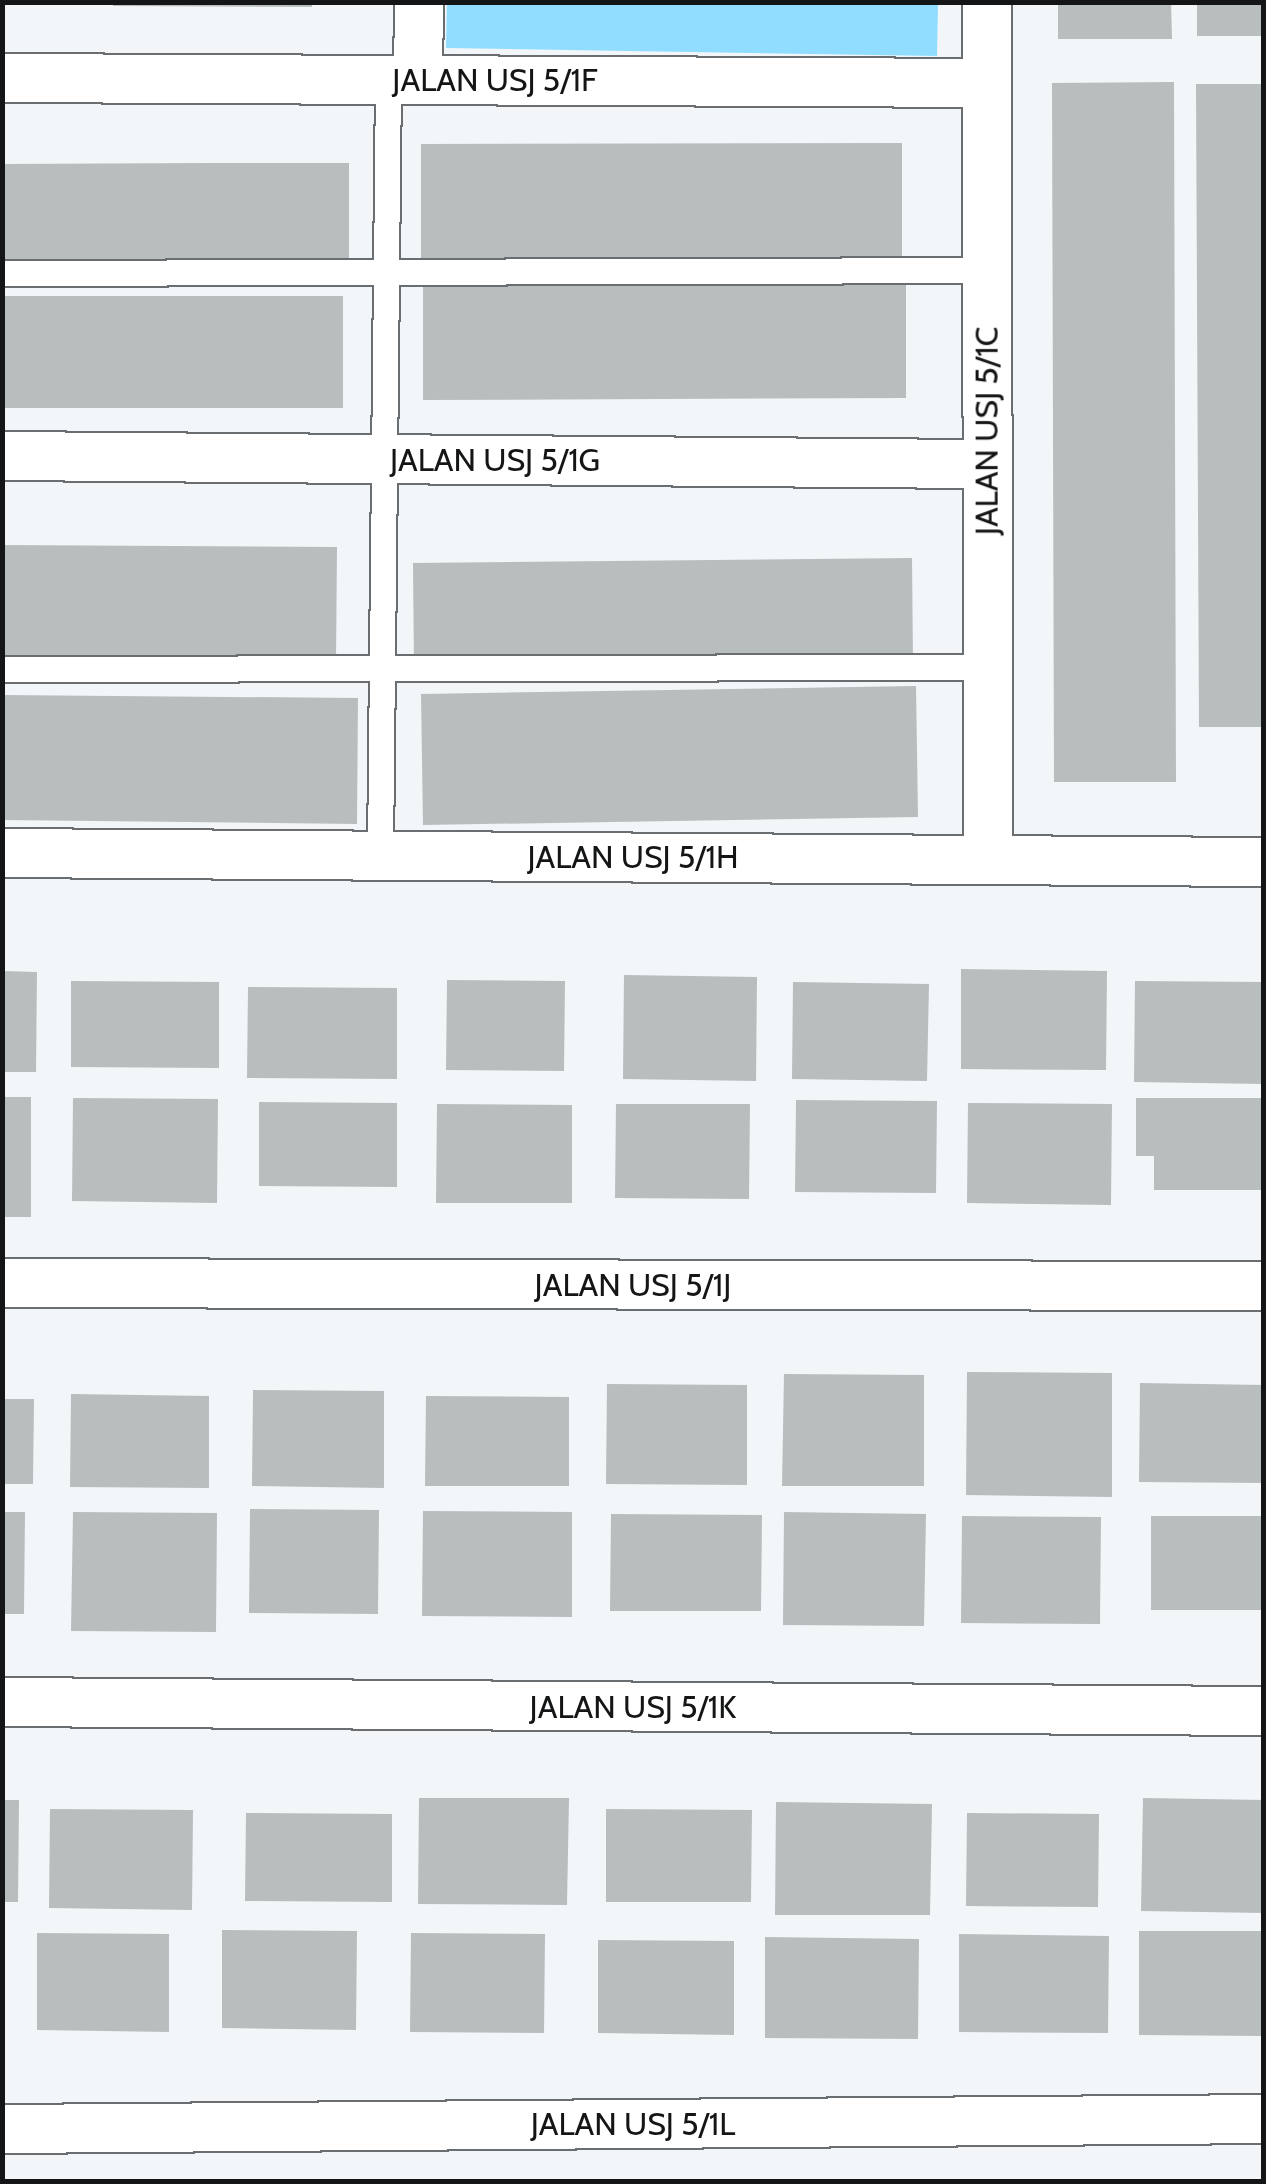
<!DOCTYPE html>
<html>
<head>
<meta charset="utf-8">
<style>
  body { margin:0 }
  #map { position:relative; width:1266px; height:2184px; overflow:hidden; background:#f2f6f8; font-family:Cabin,sans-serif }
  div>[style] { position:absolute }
  .green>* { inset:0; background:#91ddff }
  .building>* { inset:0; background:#b8bdbd }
  .roads { filter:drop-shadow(2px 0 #6b6e70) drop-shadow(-2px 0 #6b6e70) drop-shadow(0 2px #6b6e70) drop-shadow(0 -2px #6b6e70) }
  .lane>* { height:25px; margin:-12.5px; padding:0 12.5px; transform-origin:12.5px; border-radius:12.5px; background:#fff }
  .street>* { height:48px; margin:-24px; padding:0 24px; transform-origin:24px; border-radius:24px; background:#fff }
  span { translate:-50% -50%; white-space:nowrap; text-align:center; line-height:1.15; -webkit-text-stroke:10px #fff; paint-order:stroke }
  .street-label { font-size:32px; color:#141516 }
  .frame { position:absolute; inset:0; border:5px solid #141516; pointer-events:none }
</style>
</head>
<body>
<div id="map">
  <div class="green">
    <i style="clip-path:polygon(447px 3px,938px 3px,937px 56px,446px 48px)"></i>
  </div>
  <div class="building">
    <i style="clip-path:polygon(113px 2px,312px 2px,312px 7px,113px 6px)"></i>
    <i style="clip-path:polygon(1058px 2px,1171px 2px,1172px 39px,1058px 39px)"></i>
    <i style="clip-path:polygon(1197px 2px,1264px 2px,1264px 36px,1197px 36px)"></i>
    <i style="clip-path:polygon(1174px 82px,1176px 782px,1054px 782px,1052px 83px)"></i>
    <i style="clip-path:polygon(1196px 84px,1264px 84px,1264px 727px,1199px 727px)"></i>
    <i style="clip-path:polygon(902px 143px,902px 263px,421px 264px,421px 144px)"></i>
    <i style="clip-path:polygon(206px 163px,349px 163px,349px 262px,2px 263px,2px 164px)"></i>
    <i style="clip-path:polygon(906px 283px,906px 398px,423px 400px,423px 285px)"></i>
    <i style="clip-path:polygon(2px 296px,343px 296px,343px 408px,2px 408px)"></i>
    <i style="clip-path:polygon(2px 545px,337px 547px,336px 660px,2px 657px)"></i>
    <i style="clip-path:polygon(912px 558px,913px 665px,414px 670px,413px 563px)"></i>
    <i style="clip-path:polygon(916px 686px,918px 817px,423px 825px,421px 694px)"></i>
    <i style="clip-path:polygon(2px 695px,358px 698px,357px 824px,2px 820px)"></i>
    <i style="clip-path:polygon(961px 969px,1107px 971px,1106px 1070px,961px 1069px)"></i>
    <i style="clip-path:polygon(2px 971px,37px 972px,36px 1072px,2px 1072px)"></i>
    <i style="clip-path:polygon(624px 975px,757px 977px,756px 1081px,623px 1079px)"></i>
    <i style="clip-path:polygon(447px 980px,565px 981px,564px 1071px,446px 1070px)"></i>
    <i style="clip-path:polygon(71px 981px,219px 982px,219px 1068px,71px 1067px)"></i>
    <i style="clip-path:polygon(1135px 981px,1264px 982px,1264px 1084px,1134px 1082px)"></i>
    <i style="clip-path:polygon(793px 982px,929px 984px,927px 1081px,792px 1079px)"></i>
    <i style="clip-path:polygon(248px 987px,397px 988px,397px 1079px,247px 1078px)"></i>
    <i style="clip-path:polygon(2px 1097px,31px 1097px,31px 1217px,2px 1217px)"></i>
    <i style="clip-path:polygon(73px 1098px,218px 1099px,217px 1203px,72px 1201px)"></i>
    <i style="clip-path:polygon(1136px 1098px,1264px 1098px,1264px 1190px,1154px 1190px,1154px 1156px,1136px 1156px)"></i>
    <i style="clip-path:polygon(796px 1100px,937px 1101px,936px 1193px,795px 1192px)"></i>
    <i style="clip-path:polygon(259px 1102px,397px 1103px,397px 1187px,259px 1186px)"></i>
    <i style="clip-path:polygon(968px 1103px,1112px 1104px,1111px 1205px,967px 1203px)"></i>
    <i style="clip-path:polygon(437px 1104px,572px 1105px,572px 1203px,436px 1203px)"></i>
    <i style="clip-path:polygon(616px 1104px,750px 1104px,749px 1199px,615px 1198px)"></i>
    <i style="clip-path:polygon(967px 1372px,1112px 1373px,1112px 1497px,966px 1495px)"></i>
    <i style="clip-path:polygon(784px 1374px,924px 1375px,924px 1486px,782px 1486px)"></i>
    <i style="clip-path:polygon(1140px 1383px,1264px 1385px,1264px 1483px,1139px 1482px)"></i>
    <i style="clip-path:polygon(607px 1384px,747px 1385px,747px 1485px,606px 1484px)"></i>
    <i style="clip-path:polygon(253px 1390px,384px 1391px,384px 1488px,252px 1486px)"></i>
    <i style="clip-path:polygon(71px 1394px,209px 1396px,209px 1488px,70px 1487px)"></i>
    <i style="clip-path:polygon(426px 1396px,569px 1397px,569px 1486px,425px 1486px)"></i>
    <i style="clip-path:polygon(2px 1399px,34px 1399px,33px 1484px,2px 1484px)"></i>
    <i style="clip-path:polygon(250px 1509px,379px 1510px,378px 1614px,249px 1613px)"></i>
    <i style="clip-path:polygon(423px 1511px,572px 1512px,572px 1617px,422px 1616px)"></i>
    <i style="clip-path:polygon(2px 1512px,25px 1512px,24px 1614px,2px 1614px)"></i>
    <i style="clip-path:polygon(73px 1512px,217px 1513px,216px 1632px,71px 1631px)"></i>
    <i style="clip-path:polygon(784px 1512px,926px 1514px,924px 1626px,783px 1625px)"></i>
    <i style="clip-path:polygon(611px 1514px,762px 1515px,761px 1611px,610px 1611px)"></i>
    <i style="clip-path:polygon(962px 1516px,1101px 1517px,1100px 1624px,961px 1623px)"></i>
    <i style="clip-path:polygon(1151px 1516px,1264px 1516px,1264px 1610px,1151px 1610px)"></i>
    <i style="clip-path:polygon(419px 1798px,569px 1798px,567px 1905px,418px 1904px)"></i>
    <i style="clip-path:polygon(1143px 1798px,1264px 1800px,1264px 1913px,1141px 1911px)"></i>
    <i style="clip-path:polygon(2px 1800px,19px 1800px,18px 1902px,2px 1902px)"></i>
    <i style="clip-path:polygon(776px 1802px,932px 1804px,930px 1915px,775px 1915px)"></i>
    <i style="clip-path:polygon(50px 1809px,193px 1810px,192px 1910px,49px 1908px)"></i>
    <i style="clip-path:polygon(606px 1809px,752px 1810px,751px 1902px,606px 1902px)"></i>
    <i style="clip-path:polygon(246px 1813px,392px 1814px,392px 1902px,245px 1901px)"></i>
    <i style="clip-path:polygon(967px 1813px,1099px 1814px,1098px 1907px,966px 1906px)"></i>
    <i style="clip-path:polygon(222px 1930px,357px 1931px,356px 2030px,222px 2028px)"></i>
    <i style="clip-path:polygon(1139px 1931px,1264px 1931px,1264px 2036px,1139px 2035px)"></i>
    <i style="clip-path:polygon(37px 1933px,169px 1934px,169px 2032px,37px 2030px)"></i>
    <i style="clip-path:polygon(411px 1933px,545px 1934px,544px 2033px,410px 2032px)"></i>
    <i style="clip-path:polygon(959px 1934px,1109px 1936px,1108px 2033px,959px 2032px)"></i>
    <i style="clip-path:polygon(765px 1937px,919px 1939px,918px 2039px,765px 2038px)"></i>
    <i style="clip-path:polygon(598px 1940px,734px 1941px,734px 2035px,598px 2033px)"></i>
  </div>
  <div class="roads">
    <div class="lane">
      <i style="left:2px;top:273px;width:985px;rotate:-0.17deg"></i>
      <i style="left:2px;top:669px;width:985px;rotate:-0.12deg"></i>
      <i style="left:380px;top:855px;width:775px;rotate:-89.41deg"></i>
    </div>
    <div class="street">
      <i style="left:987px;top:2px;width:858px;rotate:89.93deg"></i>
      <i style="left:2px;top:78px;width:985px;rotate:0.29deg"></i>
      <i style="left:418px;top:80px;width:78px;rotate:-89.3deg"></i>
      <i style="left:2px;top:456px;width:985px;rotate:0.47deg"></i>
      <i style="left:2px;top:853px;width:1262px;rotate:0.41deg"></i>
      <i style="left:2px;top:1283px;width:1262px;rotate:0.14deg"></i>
      <i style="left:2px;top:1702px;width:1262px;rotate:0.41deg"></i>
      <i style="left:2px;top:2129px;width:1262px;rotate:-0.45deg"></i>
    </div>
  </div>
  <div class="street-label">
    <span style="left:495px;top:80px">JALAN USJ 5/1F</span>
    <span style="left:987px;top:431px;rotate:-90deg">JALAN USJ 5/1C</span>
    <span style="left:495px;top:460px">JALAN USJ 5/1G</span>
    <span style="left:633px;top:857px">JALAN USJ 5/1H</span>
    <span style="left:633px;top:1285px">JALAN USJ 5/1J</span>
    <span style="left:633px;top:1707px">JALAN USJ 5/1K</span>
    <span style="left:633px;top:2124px">JALAN USJ 5/1L</span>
  </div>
  <div class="frame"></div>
</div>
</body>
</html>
